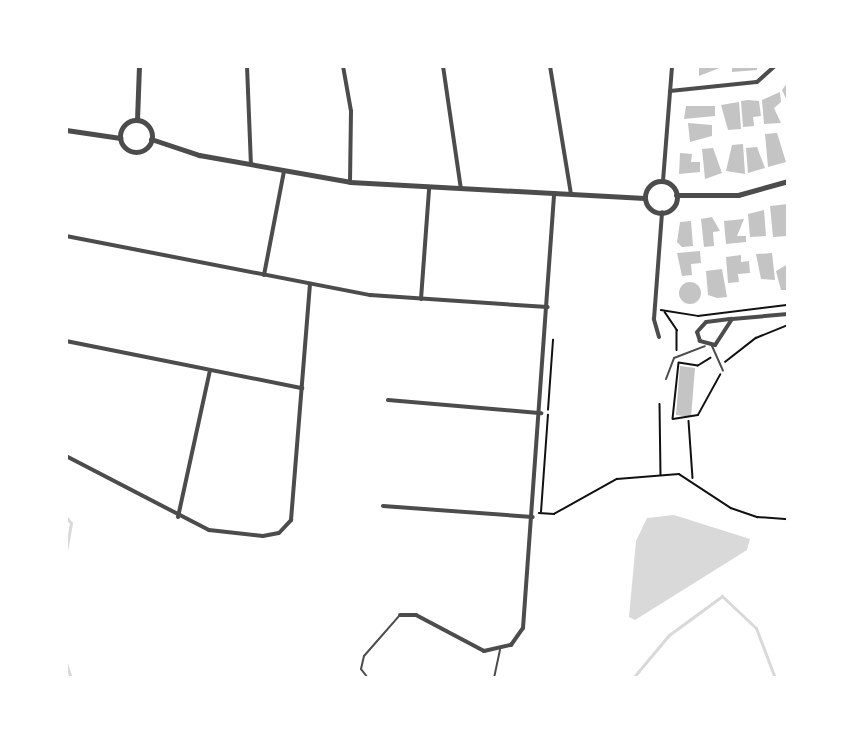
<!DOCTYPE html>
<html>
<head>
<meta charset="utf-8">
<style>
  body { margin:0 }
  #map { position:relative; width:854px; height:744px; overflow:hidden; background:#fff; font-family:Mulish,sans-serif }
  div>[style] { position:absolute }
  .water>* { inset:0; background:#d9d9d9 }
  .stream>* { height:3px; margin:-1.5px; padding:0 1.5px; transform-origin:1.5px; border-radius:1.5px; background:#d9d9d9 }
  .building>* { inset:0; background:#c4c4c4 }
  .round { border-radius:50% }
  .path>* { height:1.5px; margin:-0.75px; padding:0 0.75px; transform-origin:0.75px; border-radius:0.75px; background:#111 }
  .service>* { height:2px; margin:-1px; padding:0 1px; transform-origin:1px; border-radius:1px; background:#4c4c4c }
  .minor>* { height:4px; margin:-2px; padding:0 2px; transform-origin:2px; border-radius:2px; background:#4c4c4c }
  .tertiary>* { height:5px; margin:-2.5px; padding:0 2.5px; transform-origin:2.5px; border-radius:2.5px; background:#4c4c4c }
  .tertiary>.ring { margin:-2.5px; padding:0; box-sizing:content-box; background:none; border:5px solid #4c4c4c; border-radius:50% }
  span { translate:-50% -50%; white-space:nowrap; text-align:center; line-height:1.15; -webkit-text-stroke:4.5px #fff; paint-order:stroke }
  .frame { position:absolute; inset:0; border:68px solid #fff; pointer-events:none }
</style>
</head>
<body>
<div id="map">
  <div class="water">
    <i style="clip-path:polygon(674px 515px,750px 539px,747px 550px,635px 620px,629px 617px,636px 541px,647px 518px)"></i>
  </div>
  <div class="stream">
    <i style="left:66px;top:517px;width:8px;rotate:50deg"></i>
    <i style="left:71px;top:523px;width:27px;rotate:100deg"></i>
    <i style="left:66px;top:663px;width:16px;rotate:72deg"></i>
    <i style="left:633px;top:678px;width:56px;rotate:-50.1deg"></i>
    <i style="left:669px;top:635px;width:66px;rotate:-36.3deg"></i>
    <i style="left:722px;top:596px;width:47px;rotate:43.3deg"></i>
    <i style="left:756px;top:628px;width:53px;rotate:69.2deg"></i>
  </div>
  <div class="building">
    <i style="clip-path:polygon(699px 66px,722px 66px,722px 67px,699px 76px)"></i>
    <i style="clip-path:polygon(732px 66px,757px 66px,757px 70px,732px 72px)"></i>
    <i style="clip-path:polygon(788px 82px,788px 103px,782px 90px)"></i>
    <i style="clip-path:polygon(780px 92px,781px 102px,774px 108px,781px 123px,764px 124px,762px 100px)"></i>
    <i style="clip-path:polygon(748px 100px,759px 101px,761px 116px,753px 117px,754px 126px,743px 127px,741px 101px)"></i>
    <i style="clip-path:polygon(739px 102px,741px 129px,728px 130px,721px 105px)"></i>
    <i style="clip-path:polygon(686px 106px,715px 106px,715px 116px,684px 119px)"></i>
    <i style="clip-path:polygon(688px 123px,712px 125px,712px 136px,690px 142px)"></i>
    <i style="clip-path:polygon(777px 133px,786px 162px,768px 167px,765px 134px)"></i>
    <i style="clip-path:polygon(743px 144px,745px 174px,726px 171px,732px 145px)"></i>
    <i style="clip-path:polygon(757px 147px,765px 168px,748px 173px,746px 148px)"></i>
    <i style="clip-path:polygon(713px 148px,722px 173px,705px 179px,702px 149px)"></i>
    <i style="clip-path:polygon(680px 153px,692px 154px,691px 162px,700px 162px,700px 172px,679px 174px)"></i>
    <i style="clip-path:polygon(788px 204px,787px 236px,773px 237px,770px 206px)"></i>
    <i style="clip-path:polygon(764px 210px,766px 236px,750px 237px,748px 214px)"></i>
    <i style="clip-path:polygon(712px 217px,720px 231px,713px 232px,714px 246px,704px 247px,701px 219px)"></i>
    <i style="clip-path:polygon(744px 219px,737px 236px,746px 236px,746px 242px,726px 244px,724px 221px)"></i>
    <i style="clip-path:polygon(691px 221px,693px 246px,682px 247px,677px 242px,680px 222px)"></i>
    <i style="clip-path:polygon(700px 251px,701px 263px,691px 264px,692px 275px,682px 276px,677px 253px)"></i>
    <i style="clip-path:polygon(772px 253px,775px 280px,761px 279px,756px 254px)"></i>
    <i style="clip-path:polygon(741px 255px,741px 262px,749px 261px,750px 273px,738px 274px,739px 282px,728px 283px,726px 257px)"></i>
    <i style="clip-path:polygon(788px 264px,788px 290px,781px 290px,776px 271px)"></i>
    <i style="clip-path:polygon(722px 269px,727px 297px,717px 298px,708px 295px,706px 271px)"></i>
    <i class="round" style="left:679px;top:282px;width:22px;height:22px"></i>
    <i style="clip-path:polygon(680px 366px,695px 368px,691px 417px,676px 415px)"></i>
  </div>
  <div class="path">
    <i style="left:661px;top:310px;width:37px;rotate:9deg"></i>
    <i style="left:698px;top:316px;width:91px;rotate:-7deg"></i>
    <i style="left:665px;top:312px;width:22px;rotate:56deg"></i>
    <i style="left:677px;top:330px;width:20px;rotate:90deg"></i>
    <i style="left:711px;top:358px;width:15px;rotate:148deg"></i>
    <i style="left:698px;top:366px;width:19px;rotate:-171deg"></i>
    <i style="left:679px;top:363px;width:56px;rotate:96.1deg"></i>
    <i style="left:673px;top:419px;width:25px;rotate:-9deg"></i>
    <i style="left:698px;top:415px;width:46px;rotate:-61.2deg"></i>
    <i style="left:725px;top:362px;width:39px;rotate:-38deg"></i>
    <i style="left:756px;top:338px;width:35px;rotate:-22deg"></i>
    <i style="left:660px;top:404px;width:71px;rotate:89.2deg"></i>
    <i style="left:548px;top:410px;width:70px;rotate:-85.9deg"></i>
    <i style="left:689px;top:421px;width:57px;rotate:86deg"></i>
    <i style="left:541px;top:512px;width:97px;rotate:-85.9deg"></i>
    <i style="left:539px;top:513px;width:15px;rotate:4deg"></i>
    <i style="left:554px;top:514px;width:72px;rotate:-29.1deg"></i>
    <i style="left:617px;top:479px;width:62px;rotate:-4.6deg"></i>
    <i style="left:679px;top:474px;width:62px;rotate:33.2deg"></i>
    <i style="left:731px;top:508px;width:28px;rotate:19deg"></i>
    <i style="left:757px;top:517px;width:31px;rotate:4deg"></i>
  </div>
  <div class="service">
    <i style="left:712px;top:346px;width:27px;rotate:66deg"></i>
    <i style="left:666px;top:379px;width:22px;rotate:-69deg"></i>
    <i style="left:674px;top:358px;width:33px;rotate:-21deg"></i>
    <i style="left:368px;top:678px;width:11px;rotate:-128deg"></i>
    <i style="left:361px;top:669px;width:13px;rotate:-77deg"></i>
    <i style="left:364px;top:656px;width:53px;rotate:-48.8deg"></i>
    <i style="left:494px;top:678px;width:29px;rotate:-78deg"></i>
  </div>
  <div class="minor">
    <i style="left:247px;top:66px;width:98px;rotate:87.7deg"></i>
    <i style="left:343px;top:66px;width:46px;rotate:79.9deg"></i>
    <i style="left:351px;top:111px;width:71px;rotate:90.8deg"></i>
    <i style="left:443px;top:66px;width:124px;rotate:81.7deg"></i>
    <i style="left:550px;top:66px;width:130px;rotate:80.7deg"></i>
    <i style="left:670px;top:91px;width:87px;rotate:-5.9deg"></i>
    <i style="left:757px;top:82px;width:24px;rotate:-42deg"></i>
    <i style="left:663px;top:181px;width:115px;rotate:-85.5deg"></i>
    <i style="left:66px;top:236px;width:310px;rotate:11deg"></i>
    <i style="left:370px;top:295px;width:178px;rotate:3.9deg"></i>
    <i style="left:264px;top:275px;width:106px;rotate:-79.1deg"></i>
    <i style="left:421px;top:299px;width:110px;rotate:-85.8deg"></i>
    <i style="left:732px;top:319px;width:31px;rotate:123deg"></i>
    <i style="left:715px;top:345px;width:16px;rotate:-165deg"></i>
    <i style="left:700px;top:341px;width:9px;rotate:-108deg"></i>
    <i style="left:697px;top:332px;width:13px;rotate:-48deg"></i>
    <i style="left:706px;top:322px;width:26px;rotate:-7deg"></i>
    <i style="left:732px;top:319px;width:56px;rotate:-5.1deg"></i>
    <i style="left:659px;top:337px;width:19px;rotate:-106deg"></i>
    <i style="left:654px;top:319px;width:107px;rotate:-85.7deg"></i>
    <i style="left:66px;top:341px;width:241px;rotate:11.3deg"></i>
    <i style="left:388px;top:400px;width:154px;rotate:4.9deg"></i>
    <i style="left:66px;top:456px;width:161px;rotate:27.4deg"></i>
    <i style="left:209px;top:530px;width:54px;rotate:6.3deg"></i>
    <i style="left:263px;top:536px;width:16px;rotate:-11deg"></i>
    <i style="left:279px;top:533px;width:18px;rotate:-47deg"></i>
    <i style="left:291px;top:520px;width:237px;rotate:-85.4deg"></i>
    <i style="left:383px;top:506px;width:150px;rotate:4.2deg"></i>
    <i style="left:178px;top:517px;width:150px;rotate:-77.7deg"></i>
    <i style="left:400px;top:615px;width:16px"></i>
    <i style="left:416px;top:615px;width:77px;rotate:27.9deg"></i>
    <i style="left:484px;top:651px;width:28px;rotate:-13deg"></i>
    <i style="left:511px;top:645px;width:21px;rotate:-55deg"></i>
    <i style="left:523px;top:628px;width:436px;rotate:-85.9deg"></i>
  </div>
  <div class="tertiary">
    <i style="left:137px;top:120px;width:54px;rotate:-87.9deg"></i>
    <i class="ring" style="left:120px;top:120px;width:27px;height:27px"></i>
    <i style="left:66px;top:130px;width:55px;rotate:8.4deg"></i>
    <i style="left:151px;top:139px;width:51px;rotate:18.4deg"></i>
    <i style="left:199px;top:155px;width:153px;rotate:10.1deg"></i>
    <i style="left:350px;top:182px;width:295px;rotate:3.1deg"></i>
    <i class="ring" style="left:645px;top:181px;width:27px;height:27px"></i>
    <i style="left:676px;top:195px;width:62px"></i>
    <i style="left:738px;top:195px;width:52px;rotate:-15.6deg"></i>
  </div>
  <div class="frame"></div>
</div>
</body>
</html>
